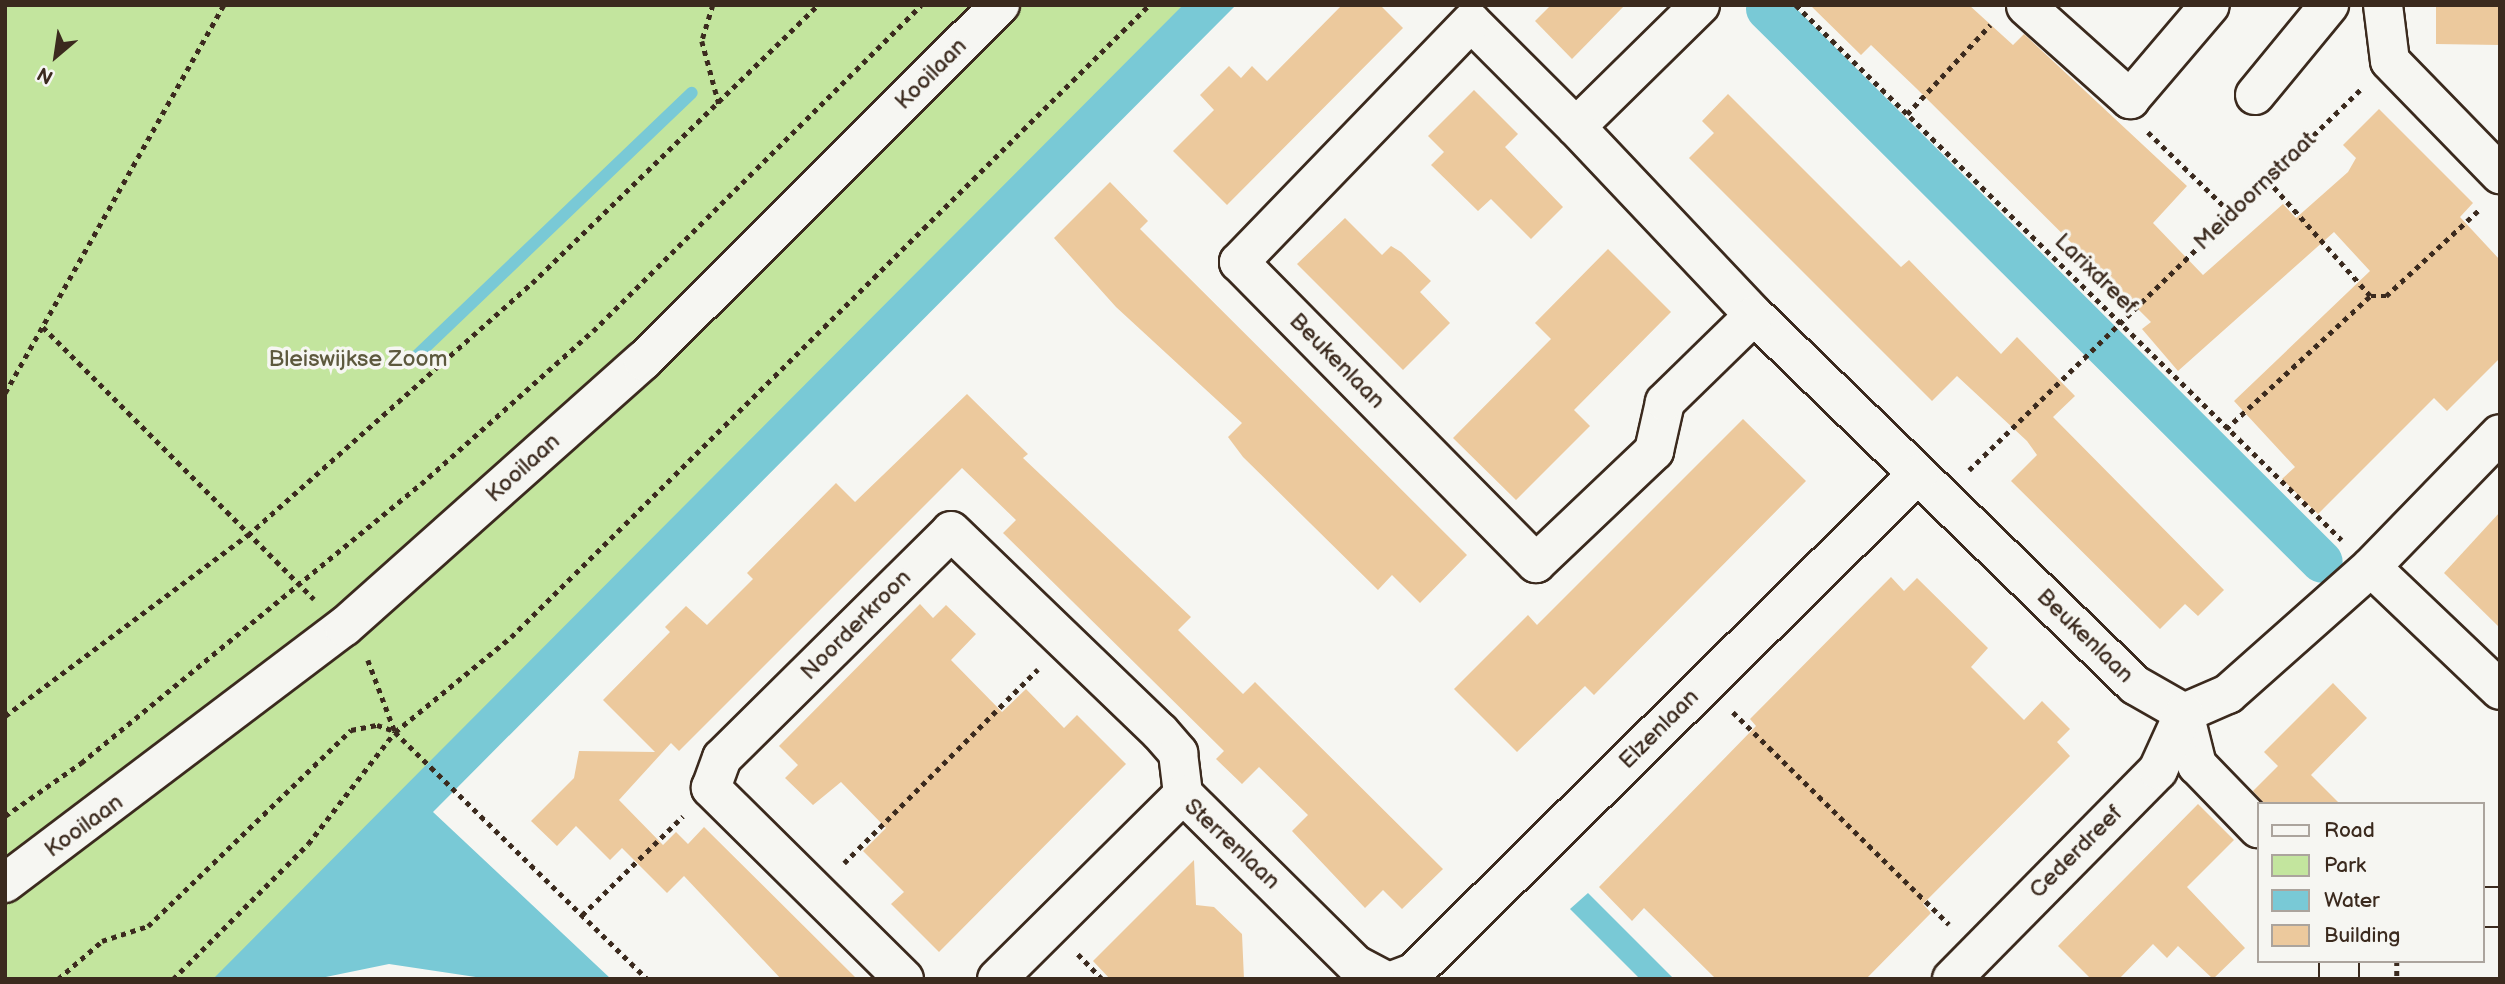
<!DOCTYPE html>
<html>
<head>
<meta charset="utf-8">
<style>
  body { margin:0 }
  #map { position:relative; width:2505px; height:984px; overflow:hidden; background:#f6f6f2; font-family:"Balsamiq Sans",sans-serif }
  div>[style] { position:absolute }
  .green>* { inset:0; background:#c3e59e }
  .water>* { inset:0; background:#79c9d6 }
  .stream>* { height:12px; margin:-6px; padding:0 6px; transform-origin:6px; border-radius:6px; background:#79c9d6 }
  .canal>* { height:42px; margin:-21px; padding:0 21px; transform-origin:21px; border-radius:21px; background:#79c9d6 }
  .building>* { inset:0; background:#ecc99d }
  .path>* { height:4.5px; margin-top:-2.25px; transform-origin:0; background:repeating-linear-gradient(90deg,#3b2a1e 0 5px,transparent 0 10px) }
  .roads { filter:drop-shadow(2px 0 #3b2a1e) drop-shadow(-2px 0 #3b2a1e) drop-shadow(0 2px #3b2a1e) drop-shadow(0 -2px #3b2a1e) }
  .minor>* { height:38px; margin:-19px; padding:0 19px; transform-origin:19px; border-radius:19px; background:#f6f6f2 }
  span { translate:-50% -50%; white-space:nowrap; text-align:center; line-height:1.15; -webkit-text-stroke:7px #f6f6f2; paint-order:stroke }
  .street-label { font-size:23px; color:#3b2a1e }
  .park-label { font-size:23px; color:#5d593e }
  .frame { position:absolute; inset:0; border:7px solid #3b2a1e; pointer-events:none }
  .legend { position:absolute; left:2257px; top:802px; width:228px; height:161px; box-sizing:border-box; background:#f6f6f2; border:2px solid #aba49d; margin:0; padding:9px 12px; list-style:none; font-size:21px; color:#3b2a1e }
  .legend li { display:flex; align-items:center; gap:14px; height:35px }
  .legend b { width:35px; border:2px solid #aba49d }
  .north { position:absolute; left:21px; top:21px; width:70px; height:70px; -webkit-text-stroke:5px #f6f6f2; paint-order:stroke; rotate:209deg; font-size:19px; font-weight:700; line-height:28px; text-align:center; color:#3b2a1e }
  .north::after { content:''; display:block; margin:auto; width:24px; height:32px; background:#3b2a1e; clip-path:polygon(50% 0,100% 100%,50% 72%,0 100%) }
</style>
</head>
<body>
<div id="map">
  <div class="green">
    <i style="clip-path:polygon(5px 5px,1215px 5px,236px 979px,5px 979px)"></i>
  </div>
  <div class="water">
    <i style="clip-path:polygon(1183px 5px,1236px 5px,433px 812px,611px 979px,489px 979px,389px 964px,316px 979px,213px 979px)"></i>
    <i style="clip-path:polygon(1588px 893px,1674px 979px,1640px 979px,1570px 909px)"></i>
  </div>
  <div class="stream">
    <i style="left:409px;top:363px;width:391px;rotate:-43.7deg"></i>
  </div>
  <div class="canal">
    <i style="left:1767px;top:9px;width:783px;rotate:44.9deg"></i>
  </div>
  <div class="building">
    <i style="clip-path:polygon(1342px 5px,1380px 5px,1403px 28px,1227px 205px,1173px 151px,1214px 110px,1200px 95px,1229px 66px,1241px 78px,1252px 66px,1267px 81px)"></i>
    <i style="clip-path:polygon(1551px 5px,1625px 5px,1572px 59px,1535px 21px)"></i>
    <i style="clip-path:polygon(1810px 5px,1969px 5px,2013px 45px,2024px 34px,2187px 186px,2153px 223px,2203px 275px,2283px 204px,2296px 218px,2348px 172px,2356px 158px,2343px 145px,2379px 109px,2473px 203px,2460px 217px,2500px 260px,2500px 358px,2447px 411px,2434px 398px,2318px 514px,2282px 479px,2295px 467px,2234px 401px,2370px 271px,2334px 232px,2178px 371px,2142px 329px,2151px 322px,1916px 88px,1871px 45px,1861px 55px)"></i>
    <i style="clip-path:polygon(2436px 5px,2500px 5px,2500px 45px,2436px 44px)"></i>
    <i style="clip-path:polygon(1474px 90px,1518px 134px,1505px 147px,1563px 207px,1531px 239px,1491px 199px,1478px 211px,1431px 165px,1444px 152px,1428px 136px)"></i>
    <i style="clip-path:polygon(1728px 94px,1901px 267px,1909px 260px,2001px 354px,2017px 337px,2075px 396px,2053px 417px,2224px 590px,2198px 616px,2185px 604px,2160px 629px,2011px 481px,2037px 455px,2027px 441px,1957px 376px,1932px 401px,1689px 158px,1714px 133px,1702px 121px)"></i>
    <i style="clip-path:polygon(1110px 182px,1148px 221px,1140px 229px,1467px 555px,1420px 603px,1392px 575px,1378px 590px,1243px 457px,1228px 437px,1242px 423px,1116px 307px,1054px 238px)"></i>
    <i style="clip-path:polygon(1345px 218px,1382px 255px,1391px 246px,1401px 252px,1431px 281px,1420px 292px,1450px 323px,1403px 370px,1297px 264px)"></i>
    <i style="clip-path:polygon(1608px 249px,1671px 312px,1574px 410px,1590px 426px,1516px 500px,1453px 438px,1551px 339px,1535px 323px)"></i>
    <i style="clip-path:polygon(967px 394px,1028px 454px,1023px 458px,1191px 617px,1178px 630px,1243px 694px,1255px 682px,1443px 869px,1402px 909px,1383px 890px,1365px 908px,1292px 831px,1308px 815px,1259px 767px,1242px 784px,1216px 759px,1224px 751px,1003px 533px,1016px 520px,962px 468px,679px 751px,671px 743px,619px 800px,663px 845px,676px 832px,688px 844px,704px 827px,857px 979px,781px 979px,684px 876px,667px 893px,622px 848px,610px 860px,576px 826px,557px 846px,531px 821px,574px 778px,579px 751px,655px 752px,603px 700px,670px 632px,665px 627px,686px 606px,707px 625px,753px 579px,747px 573px,836px 483px,855px 502px)"></i>
    <i style="clip-path:polygon(1743px 419px,1806px 481px,1594px 695px,1585px 686px,1517px 752px,1454px 689px,1528px 615px,1537px 625px)"></i>
    <i style="clip-path:polygon(2500px 512px,2500px 628px,2444px 573px)"></i>
    <i style="clip-path:polygon(1891px 577px,1904px 591px,1917px 578px,1988px 648px,1971px 667px,2024px 720px,2042px 701px,2070px 729px,2057px 742px,2070px 756px,1923px 904px,1931px 913px,1866px 979px,1716px 979px,1644px 908px,1632px 921px,1599px 887px,1756px 726px,1750px 719px)"></i>
    <i style="clip-path:polygon(920px 604px,933px 618px,946px 605px,976px 634px,951px 660px,1002px 712px,1026px 689px,1064px 728px,1077px 715px,1126px 764px,939px 952px,891px 904px,904px 892px,863px 851px,886px 828px,841px 782px,813px 805px,785px 778px,798px 765px,779px 746px)"></i>
    <i style="clip-path:polygon(2333px 683px,2367px 718px,2311px 775px,2340px 804px,2265px 804px,2253px 791px,2278px 766px,2264px 752px)"></i>
    <i style="clip-path:polygon(2198px 804px,2234px 840px,2187px 887px,2245px 948px,2213px 979px,2178px 946px,2167px 958px,2153px 944px,2119px 979px,2091px 979px,2058px 946px)"></i>
    <i style="clip-path:polygon(1194px 860px,1196px 905px,1214px 907px,1242px 934px,1244px 979px,1110px 979px,1093px 961px)"></i>
  </div>
  <div class="path">
    <i style="left:713px;top:5px;width:38px;rotate:107deg"></i>
    <i style="left:702px;top:41px;width:65px;rotate:74.9deg"></i>
    <i style="left:1796px;top:5px;width:764px;rotate:44.42deg"></i>
    <i style="left:1907px;top:114px;width:122px;rotate:-47deg"></i>
    <i style="left:2148px;top:132px;width:117px;rotate:44.3deg"></i>
    <i style="left:2371px;top:296px;width:15px"></i>
    <i style="left:2386px;top:296px;width:129px;rotate:-42.8deg"></i>
    <i style="left:43px;top:327px;width:384px;rotate:45.1deg"></i>
    <i style="left:5px;top:393px;width:446px;rotate:-60.6deg"></i>
    <i style="left:2226px;top:429px;width:196px;rotate:-42.7deg"></i>
    <i style="left:2370px;top:296px;width:155px;rotate:-131.6deg"></i>
    <i style="left:1969px;top:470px;width:548px;rotate:-44.19deg"></i>
    <i style="left:368px;top:660px;width:77px;rotate:69.4deg"></i>
    <i style="left:395px;top:732px;width:353px;rotate:44.4deg"></i>
    <i style="left:1733px;top:712px;width:303px;rotate:44.5deg"></i>
    <i style="left:5px;top:716px;width:303px;rotate:-36.7deg"></i>
    <i style="left:248px;top:535px;width:380px;rotate:-41.6deg"></i>
    <i style="left:532px;top:283px;width:399px;rotate:-44.2deg"></i>
    <i style="left:5px;top:816px;width:93px;rotate:-34.9deg"></i>
    <i style="left:81px;top:763px;width:440px;rotate:-39.4deg"></i>
    <i style="left:421px;top:484px;width:230px;rotate:-41.7deg"></i>
    <i style="left:593px;top:331px;width:462px;rotate:-44.8deg"></i>
    <i style="left:844px;top:863px;width:274px;rotate:-45deg"></i>
    <i style="left:582px;top:915px;width:141px;rotate:-44.4deg"></i>
    <i style="left:1078px;top:954px;width:35px;rotate:46deg"></i>
    <i style="left:2397px;top:961px;width:18px;rotate:90deg"></i>
    <i style="left:58px;top:979px;width:58px;rotate:-40.8deg"></i>
    <i style="left:102px;top:941px;width:48px;rotate:-18.1deg"></i>
    <i style="left:148px;top:926px;width:282px;rotate:-44deg"></i>
    <i style="left:351px;top:730px;width:26px;rotate:-11deg"></i>
    <i style="left:377px;top:725px;width:18px;rotate:19deg"></i>
    <i style="left:173px;top:979px;width:191px;rotate:-45deg"></i>
    <i style="left:308px;top:844px;width:142px;rotate:-52.2deg"></i>
    <i style="left:395px;top:732px;width:150px;rotate:-39.3deg"></i>
    <i style="left:511px;top:637px;width:898px;rotate:-44.73deg"></i>
  </div>
  <div class="roads">
    <div class="minor">
      <i style="left:1700px;top:5px;width:174px;rotate:135.5deg"></i>
      <i style="left:1576px;top:127px;width:259px;rotate:46.6deg"></i>
      <i style="left:1754px;top:315px;width:531px;rotate:44.16deg"></i>
      <i style="left:2135px;top:685px;width:56px;rotate:29.7deg"></i>
      <i style="left:2184px;top:713px;width:48px;rotate:-23.4deg"></i>
      <i style="left:2228px;top:694px;width:191px;rotate:-41.6deg"></i>
      <i style="left:2371px;top:567px;width:178px;rotate:43.6deg"></i>
      <i style="left:2383px;top:5px;width:56px;rotate:82.9deg"></i>
      <i style="left:2390px;top:61px;width:158px;rotate:45.8deg"></i>
      <i style="left:2026px;top:6px;width:140px;rotate:41.8deg"></i>
      <i style="left:2130px;top:99px;width:123px;rotate:-49.6deg"></i>
      <i style="left:2255px;top:95px;width:117px;rotate:-50.6deg"></i>
      <i style="left:1576px;top:127px;width:148px;rotate:-135deg"></i>
      <i style="left:1471px;top:22px;width:334px;rotate:134deg"></i>
      <i style="left:1239px;top:262px;width:423px;rotate:45.4deg"></i>
      <i style="left:1536px;top:563px;width:163px;rotate:-43.5deg"></i>
      <i style="left:1654px;top:451px;width:50px;rotate:-77.3deg"></i>
      <i style="left:1665px;top:402px;width:124px;rotate:-44.3deg"></i>
      <i style="left:2371px;top:567px;width:185px;rotate:-45.9deg"></i>
      <i style="left:2184px;top:713px;width:54px;rotate:76deg"></i>
      <i style="left:2197px;top:765px;width:88px;rotate:45.9deg"></i>
      <i style="left:5px;top:883px;width:425px;rotate:-37.1deg"></i>
      <i style="left:344px;top:627px;width:400px;rotate:-41.7deg"></i>
      <i style="left:643px;top:361px;width:504px;rotate:-44.92deg"></i>
      <i style="left:2482px;top:907px;width:18px"></i>
      <i style="left:904px;top:979px;width:272px;rotate:-135.3deg"></i>
      <i style="left:711px;top:788px;width:32px;rotate:-70deg"></i>
      <i style="left:722px;top:758px;width:322px;rotate:-44.7deg"></i>
      <i style="left:951px;top:531px;width:290px;rotate:43.9deg"></i>
      <i style="left:1160px;top:732px;width:28px;rotate:49deg"></i>
      <i style="left:1178px;top:753px;width:41px;rotate:83deg"></i>
      <i style="left:997px;top:979px;width:262px;rotate:-44.8deg"></i>
      <i style="left:1183px;top:794px;width:243px;rotate:44.7deg"></i>
      <i style="left:1356px;top:965px;width:30px;rotate:28deg"></i>
      <i style="left:1397px;top:979px;width:17px;rotate:-21deg"></i>
      <i style="left:1413px;top:973px;width:710px;rotate:-44.66deg"></i>
      <i style="left:1952px;top:979px;width:293px;rotate:-45.4deg"></i>
      <i style="left:2158px;top:770px;width:63px;rotate:-65.5deg"></i>
      <i style="left:2339px;top:979px;width:18px;rotate:-90deg"></i>
    </div>
  </div>
  <div class="street-label">
    <span style="left:931px;top:74px;rotate:-45deg">Kooilaan</span>
    <span style="left:2255px;top:191px;rotate:-44deg">Meidoornstraat</span>
    <span style="left:2096px;top:274px;rotate:44deg">Larixdreef</span>
    <span style="left:1337px;top:361px;rotate:45deg">Beukenlaan</span>
    <span style="left:523px;top:468px;rotate:-42deg">Kooilaan</span>
    <span style="left:856px;top:625px;rotate:-45deg">Noorderkroon</span>
    <span style="left:2085px;top:636px;rotate:44deg">Beukenlaan</span>
    <span style="left:1659px;top:729px;rotate:-45deg">Elzenlaan</span>
    <span style="left:84px;top:826px;rotate:-36deg">Kooilaan</span>
    <span style="left:1232px;top:844px;rotate:43deg">Sterrenlaan</span>
    <span style="left:2076px;top:852px;rotate:-45deg">Cederdreef</span>
  </div>
  <div class="park-label">
    <span style="left:358px;top:359px">Bleiswijkse Zoom</span>
  </div>
  <div class="frame"></div>
  <ul class="legend">
  <li><b style="height:9px;background:#f6f6f2"></b>Road</li>
  <li><b style="height:19px;background:#c3e59e"></b>Park</li>
  <li><b style="height:19px;background:#79c9d6"></b>Water</li>
  <li><b style="height:19px;background:#ecc99d"></b>Building</li>
  </ul>
  <div class="north">N</div>
</div>
</body>
</html>
